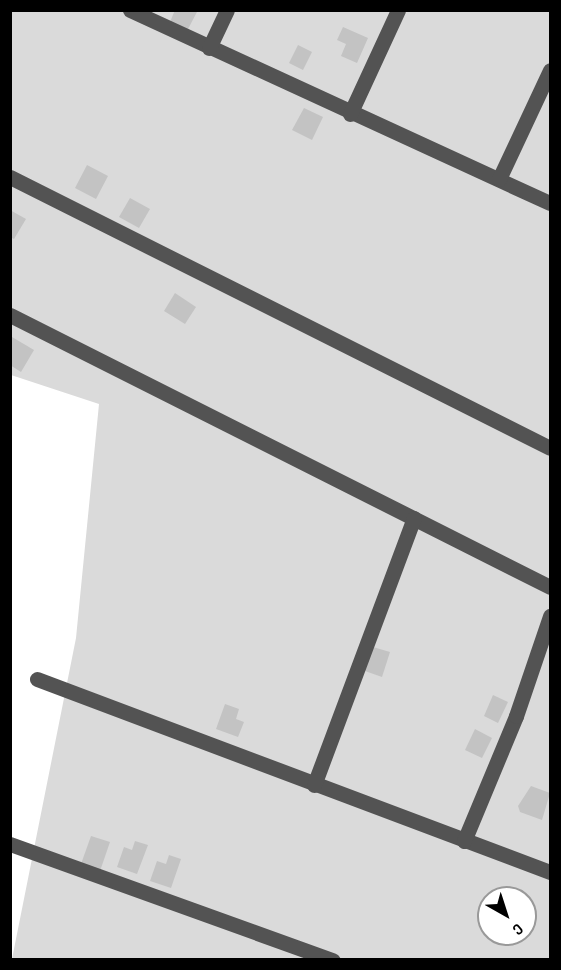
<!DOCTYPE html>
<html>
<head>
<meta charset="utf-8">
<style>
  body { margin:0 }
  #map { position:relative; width:561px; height:970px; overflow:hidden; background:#fff; font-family:"Sofia Sans Condensed",sans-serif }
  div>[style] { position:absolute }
  .green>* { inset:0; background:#dadada }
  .building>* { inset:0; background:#c3c3c3 }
  .minor>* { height:15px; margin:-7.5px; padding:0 7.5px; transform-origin:7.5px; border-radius:7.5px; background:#535353 }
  span { translate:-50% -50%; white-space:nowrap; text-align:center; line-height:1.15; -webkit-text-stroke:5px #fff; paint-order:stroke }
  .frame { position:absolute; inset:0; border:12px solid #000; pointer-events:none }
  .north { position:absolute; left:477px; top:886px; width:60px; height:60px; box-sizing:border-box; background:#fff; border:2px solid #999; border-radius:50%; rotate:141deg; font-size:16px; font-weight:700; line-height:24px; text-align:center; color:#000 }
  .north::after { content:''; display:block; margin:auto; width:21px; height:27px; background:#000; clip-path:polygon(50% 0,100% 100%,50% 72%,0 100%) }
</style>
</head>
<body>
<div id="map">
  <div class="green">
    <i style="clip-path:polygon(evenodd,11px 11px,550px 11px,550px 959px,12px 959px,76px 638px,99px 404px,11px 375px,11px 11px,489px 898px,525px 898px,525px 934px,489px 934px,489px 898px)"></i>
  </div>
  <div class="building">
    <i style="clip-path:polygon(175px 10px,198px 10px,187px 31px,170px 22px)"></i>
    <i style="clip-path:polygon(343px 27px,368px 38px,357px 63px,341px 56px,346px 44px,337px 40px)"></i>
    <i style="clip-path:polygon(298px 45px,312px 52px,303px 70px,289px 63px)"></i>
    <i style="clip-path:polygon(304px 108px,323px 117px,312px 140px,292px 130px)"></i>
    <i style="clip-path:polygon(87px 165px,108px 176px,96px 199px,75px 188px)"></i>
    <i style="clip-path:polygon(130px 198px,150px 209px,139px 228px,119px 217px)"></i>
    <i style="clip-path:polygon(10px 210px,26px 219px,14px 239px,10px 237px)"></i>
    <i style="clip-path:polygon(175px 293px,196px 307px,185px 324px,164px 311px)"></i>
    <i style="clip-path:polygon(12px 337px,34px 350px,21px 372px,10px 365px)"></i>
    <i style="clip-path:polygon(373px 647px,390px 652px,382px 677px,365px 671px)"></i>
    <i style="clip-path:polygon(493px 695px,508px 702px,498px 723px,484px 716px)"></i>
    <i style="clip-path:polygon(225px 704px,239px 709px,236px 719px,244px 722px,238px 737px,216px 729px)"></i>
    <i style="clip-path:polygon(475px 729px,492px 738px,482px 758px,465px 750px)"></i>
    <i style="clip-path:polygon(531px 786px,550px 793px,542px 820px,520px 812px,518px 806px)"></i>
    <i style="clip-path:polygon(91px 836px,110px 842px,100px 871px,81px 864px)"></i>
    <i style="clip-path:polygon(135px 841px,148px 845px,137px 874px,117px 867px,124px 847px,132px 850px)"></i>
    <i style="clip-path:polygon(169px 855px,181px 859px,171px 888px,150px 881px,157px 861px,166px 864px)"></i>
  </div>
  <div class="minor">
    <i style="left:130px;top:10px;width:462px;rotate:24.7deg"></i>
    <i style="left:209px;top:48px;width:42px;rotate:-64.7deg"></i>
    <i style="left:350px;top:114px;width:115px;rotate:-65.2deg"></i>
    <i style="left:10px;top:177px;width:604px;rotate:26.65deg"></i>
    <i style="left:499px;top:179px;width:120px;rotate:-64.9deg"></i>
    <i style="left:10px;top:315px;width:605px;rotate:26.73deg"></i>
    <i style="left:37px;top:679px;width:548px;rotate:20.62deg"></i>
    <i style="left:314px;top:785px;width:285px;rotate:-69.5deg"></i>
    <i style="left:464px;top:841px;width:135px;rotate:-67.4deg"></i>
    <i style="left:516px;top:716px;width:106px;rotate:-71.2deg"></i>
    <i style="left:10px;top:844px;width:343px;rotate:19.8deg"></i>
  </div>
  <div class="frame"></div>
  <div class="north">С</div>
</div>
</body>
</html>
